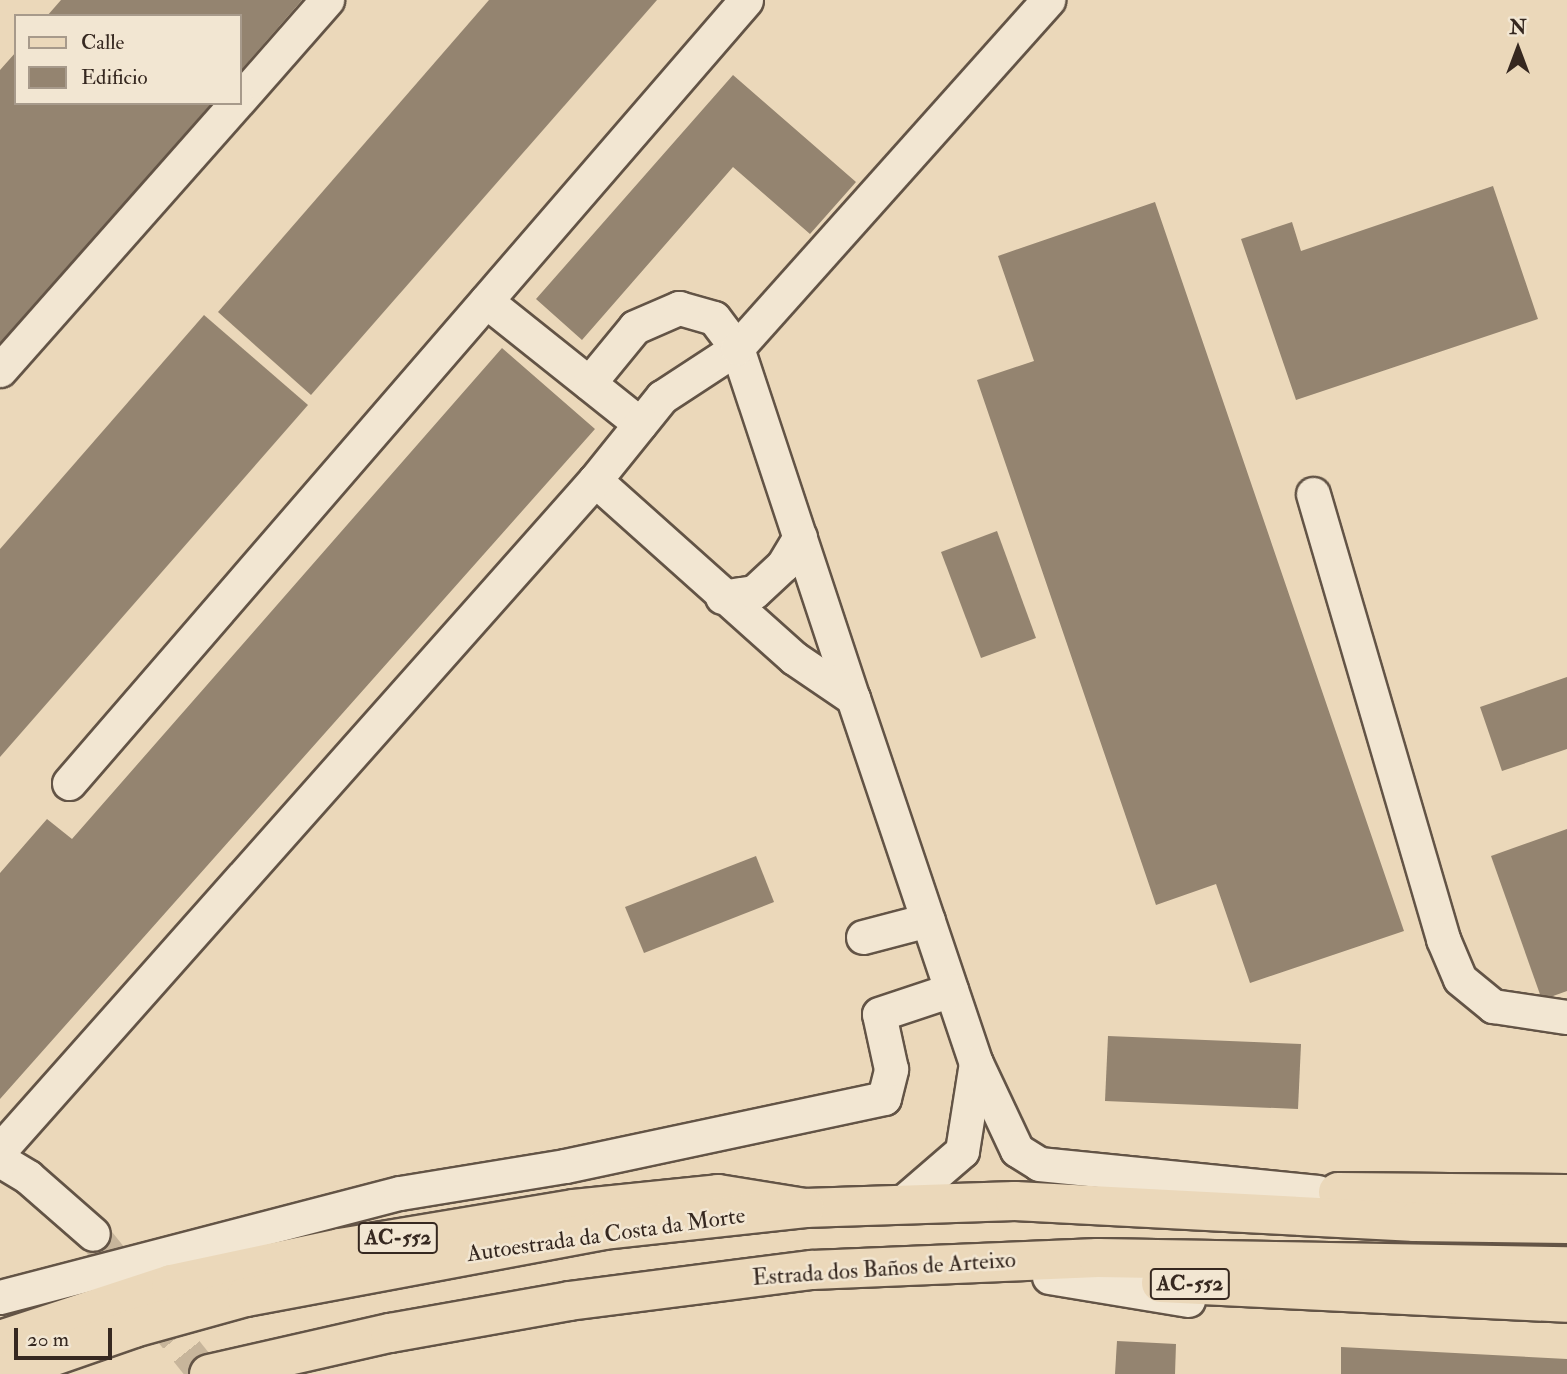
<!DOCTYPE html>
<html>
<head>
<meta charset="utf-8">
<style>
  body { margin:0 }
  #map { position:relative; width:1567px; height:1374px; overflow:hidden; background:#ebd8ba; font-family:"IM FELL Double Pica",serif }
  div>[style] { position:absolute }
  .building>* { inset:0; background:#948470 }
  .minor-tunnel>* { height:33px; margin-top:-16.5px; transform-origin:0; background:repeating-linear-gradient(90deg,#c7b59b 0 33px,transparent 0 50px) }
  .roads { filter:drop-shadow(2px 0 #635446) drop-shadow(-2px 0 #635446) drop-shadow(0 2px #635446) drop-shadow(0 -2px #635446) }
  .minor>* { height:33px; margin:-16.5px; padding:0 16.5px; transform-origin:16.5px; border-radius:16.5px; background:#f2e6d2 }
  .major>* { height:38px; margin:-19px; padding:0 19px; transform-origin:19px; border-radius:19px; background:#ebd8ba }
  .highway>* { height:38px; margin:-19px; padding:0 19px; transform-origin:19px; border-radius:19px; background:#ebd8ba }
  span { translate:-50% -50%; white-space:nowrap; text-align:center; line-height:1.15; -webkit-text-stroke:5px #f2e6d2; paint-order:stroke }
  .shield-label span { padding:2px 5px; background:#f2e6d2; border:2px solid; border-radius:5px; -webkit-text-stroke-width:0 }
  .shield-label { font-size:21px; color:#362820; font-weight:700 }
  .street-label { font-size:23px; color:#362820 }
  .legend { position:absolute; left:14px; top:14px; width:228px; height:91px; box-sizing:border-box; background:#f2e6d2; border:2px solid #a79a8b; margin:0; padding:9px 12px; list-style:none; font-size:21px; color:#362820 }
  .legend li { display:flex; align-items:center; gap:14px; height:35px }
  .legend b { width:35px; border:2px solid #a79a8b }
  .north { position:absolute; left:1483px; top:14px; width:70px; height:70px; -webkit-text-stroke:5px #f2e6d2; paint-order:stroke; rotate:0deg; font-size:19px; font-weight:700; line-height:28px; text-align:center; color:#362820 }
  .north::after { content:''; display:block; margin:auto; width:24px; height:32px; background:#362820; clip-path:polygon(50% 0,100% 100%,50% 72%,0 100%) }
  .scale { position:absolute; left:14px; top:1328px; width:98px; height:32px; box-sizing:border-box; border:4px solid #362820; border-top:0; padding-left:9px; font-size:21px; line-height:24px; white-space:nowrap; color:#362820; -webkit-text-stroke:5px #f2e6d2; paint-order:stroke }
</style>
</head>
<body>
<div id="map">
  <div class="building">
    <i style="clip-path:polygon(61px 0,302px 0,240px 71px,240px 16px,47px 16px)"></i>
    <i style="clip-path:polygon(489px 0,657px 0,311px 395px,218px 312px)"></i>
    <i style="clip-path:polygon(16px 52px,16px 103px,212px 103px,0 347px,0 70px)"></i>
    <i style="clip-path:polygon(733px 75px,856px 182px,810px 234px,733px 167px,582px 340px,536px 299px)"></i>
    <i style="clip-path:polygon(1493px 186px,1538px 319px,1296px 400px,1241px 239px,1292px 222px,1301px 251px)"></i>
    <i style="clip-path:polygon(1155px 202px,1404px 931px,1250px 983px,1216px 884px,1156px 905px,977px 380px,1034px 361px,998px 256px)"></i>
    <i style="clip-path:polygon(204px 315px,308px 405px,0 757px,0 549px)"></i>
    <i style="clip-path:polygon(502px 348px,595px 429px,0 1099px,0 873px,47px 819px,72px 839px)"></i>
    <i style="clip-path:polygon(997px 531px,1036px 638px,981px 658px,941px 552px)"></i>
    <i style="clip-path:polygon(1567px 677px,1567px 749px,1502px 771px,1480px 707px)"></i>
    <i style="clip-path:polygon(1567px 829px,1567px 991px,1542px 1000px,1491px 856px)"></i>
    <i style="clip-path:polygon(756px 856px,774px 902px,644px 953px,625px 907px)"></i>
    <i style="clip-path:polygon(1108px 1036px,1301px 1044px,1298px 1109px,1105px 1101px)"></i>
    <i style="clip-path:polygon(1117px 1341px,1176px 1344px,1175px 1374px,1115px 1374px)"></i>
    <i style="clip-path:polygon(1341px 1347px,1567px 1359px,1567px 1374px,1341px 1374px)"></i>
  </div>
  <div class="minor-tunnel">
    <i style="left:93px;top:1234px;width:179px;rotate:51.3deg"></i>
  </div>
  <div class="roads">
    <div class="minor">
      <i style="left:240px;top:99px;width:132px;rotate:-48.7deg"></i>
      <i style="left:486px;top:301px;width:197px;rotate:38.6deg"></i>
      <i style="left:0;top:370px;width:356px;rotate:-48.5deg"></i>
      <i style="left:589px;top:383px;width:72px;rotate:-50.6deg"></i>
      <i style="left:635px;top:327px;width:48px;rotate:-23.4deg"></i>
      <i style="left:679px;top:308px;width:36px;rotate:16deg"></i>
      <i style="left:714px;top:318px;width:38px;rotate:53deg"></i>
      <i style="left:737px;top:348px;width:369px;rotate:71.7deg"></i>
      <i style="left:853px;top:698px;width:71px;rotate:-145.9deg"></i>
      <i style="left:794px;top:658px;width:267px;rotate:-138.2deg"></i>
      <i style="left:1313px;top:494px;width:464px;rotate:73.7deg"></i>
      <i style="left:1443px;top:939px;width:43px;rotate:67deg"></i>
      <i style="left:1460px;top:979px;width:43px;rotate:39.3deg"></i>
      <i style="left:1493px;top:1006px;width:75px;rotate:8.5deg"></i>
      <i style="left:722px;top:597px;width:32px;rotate:-9deg"></i>
      <i style="left:754px;top:592px;width:40px;rotate:-43deg"></i>
      <i style="left:783px;top:565px;width:33px;rotate:-59deg"></i>
      <i style="left:853px;top:698px;width:385px;rotate:71.4deg"></i>
      <i style="left:976px;top:1063px;width:96px;rotate:64.8deg"></i>
      <i style="left:1017px;top:1150px;width:26px;rotate:32deg"></i>
      <i style="left:1039px;top:1164px;width:280px;rotate:5.7deg"></i>
      <i style="left:69px;top:783px;width:1035px;rotate:-49.15deg"></i>
      <i style="left:863px;top:937px;width:67px;rotate:-14.7deg"></i>
      <i style="left:0;top:1150px;width:896px;rotate:-48.39deg"></i>
      <i style="left:595px;top:480px;width:107px;rotate:-51.1deg"></i>
      <i style="left:662px;top:397px;width:90px;rotate:-33.2deg"></i>
      <i style="left:737px;top:348px;width:467px;rotate:-48.2deg"></i>
      <i style="left:0;top:1160px;width:33px;rotate:31deg"></i>
      <i style="left:28px;top:1177px;width:86px;rotate:41.2deg"></i>
      <i style="left:903px;top:1202px;width:78px;rotate:-40.8deg"></i>
      <i style="left:962px;top:1151px;width:89px;rotate:-81deg"></i>
      <i style="left:1049px;top:1277px;width:141px;rotate:9.4deg"></i>
      <i style="left:0;top:1297px;width:413px;rotate:-14.6deg"></i>
      <i style="left:400px;top:1193px;width:167px;rotate:-9.3deg"></i>
      <i style="left:565px;top:1166px;width:326px;rotate:-12deg"></i>
      <i style="left:884px;top:1098px;width:30px;rotate:-76deg"></i>
      <i style="left:891px;top:1069px;width:56px;rotate:-102.3deg"></i>
      <i style="left:879px;top:1014px;width:76px;rotate:-18.4deg"></i>
    </div>
    <div class="major">
      <i style="left:1338px;top:1192px;width:229px;rotate:0.5deg"></i>
      <i style="left:1161px;top:1283px;width:406px;rotate:2.8deg"></i>
      <i style="left:0;top:1340px;width:180px;rotate:-18.1deg"></i>
      <i style="left:171px;top:1284px;width:173px;rotate:-12deg"></i>
      <i style="left:340px;top:1248px;width:237px;rotate:-9.5deg"></i>
      <i style="left:574px;top:1209px;width:145px;rotate:-5.9deg"></i>
      <i style="left:718px;top:1194px;width:88px;rotate:9.1deg"></i>
      <i style="left:805px;top:1208px;width:210px;rotate:-1.9deg"></i>
      <i style="left:1015px;top:1201px;width:401px;rotate:3deg"></i>
      <i style="left:1415px;top:1222px;width:152px;rotate:0.8deg"></i>
      <i style="left:209px;top:1374px;width:186px;rotate:-12.8deg"></i>
      <i style="left:390px;top:1333px;width:182px;rotate:-10.1deg"></i>
      <i style="left:569px;top:1301px;width:245px;rotate:-7.3deg"></i>
      <i style="left:812px;top:1270px;width:286px;rotate:-2.4deg"></i>
      <i style="left:1098px;top:1258px;width:469px;rotate:1deg"></i>
    </div>
    <div class="highway">
      <i style="left:2px;top:1374px;width:140px;rotate:-19.2deg"></i>
      <i style="left:134px;top:1328px;width:116px;rotate:-15.5deg"></i>
      <i style="left:246px;top:1297px;width:363px;rotate:-10.6deg"></i>
      <i style="left:603px;top:1230px;width:203px;rotate:-6.2deg"></i>
    </div>
  </div>
  <div class="shield-label">
    <span style="left:398px;top:1238px">AC-552</span>
    <span style="left:1190px;top:1284px">AC-552</span>
  </div>
  <div class="street-label">
    <span style="left:606px;top:1235px;rotate:-8deg">Autoestrada da Costa da Morte</span>
    <span style="left:884px;top:1269px;rotate:-4deg">Estrada dos Baños de Arteixo</span>
  </div>
  <ul class="legend">
  <li><b style="height:9px;background:#ebd8ba"></b>Calle</li>
  <li><b style="height:19px;background:#948470"></b>Edificio</li>
  </ul>
  <div class="north">N</div>
  <div class="scale">20 m</div>
</div>
</body>
</html>
